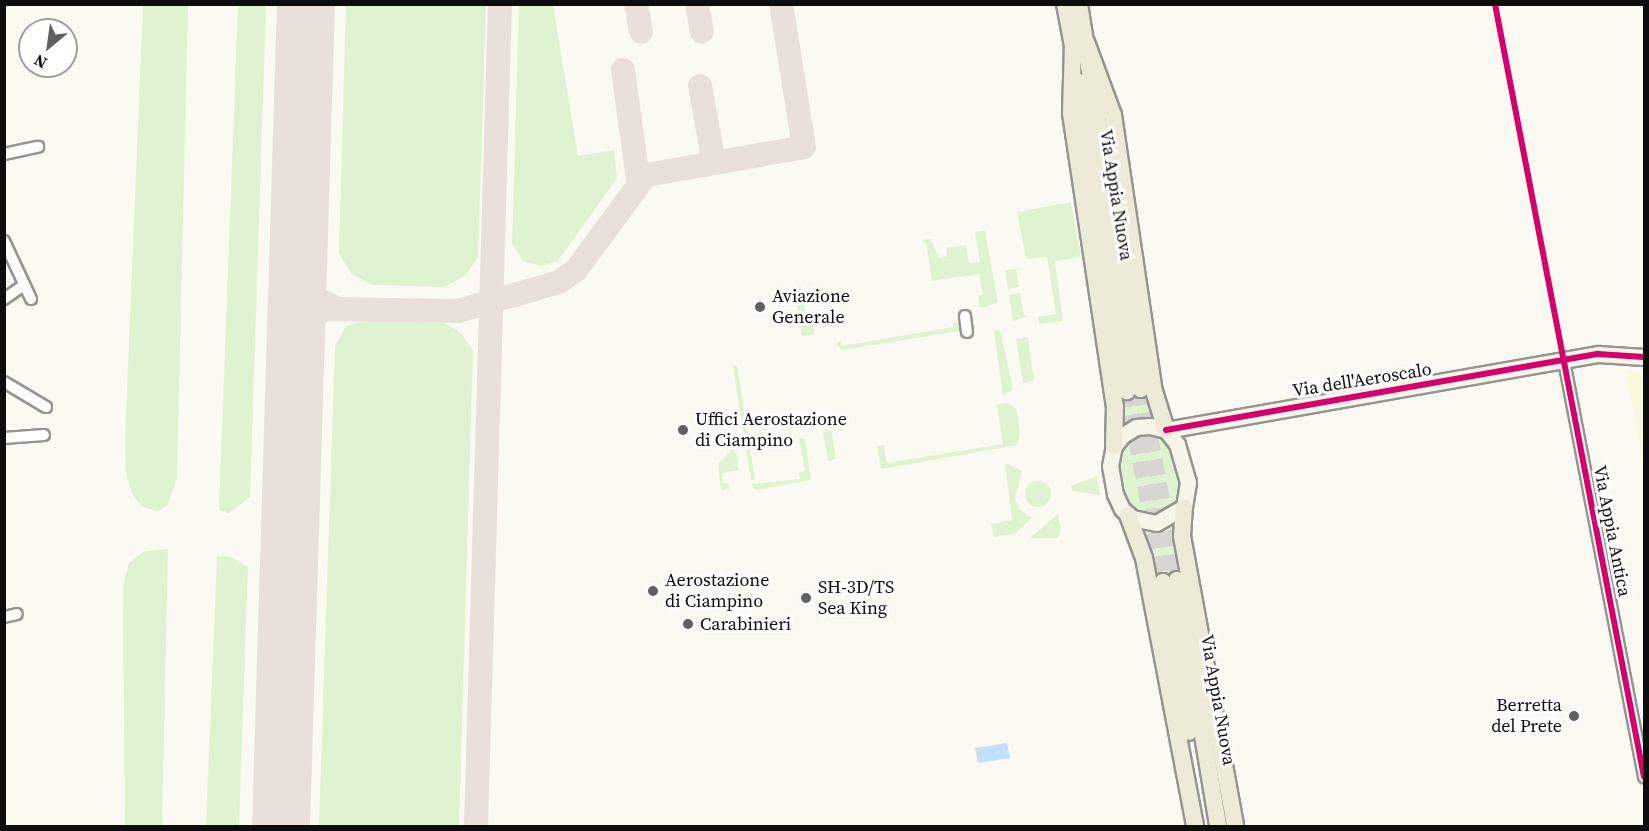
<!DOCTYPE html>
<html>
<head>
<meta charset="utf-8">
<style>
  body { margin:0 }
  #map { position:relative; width:1649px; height:831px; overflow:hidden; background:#fbfaf2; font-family:"Source Serif 4",serif }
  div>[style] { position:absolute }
  .farmland>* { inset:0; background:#f8f9dd }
  .green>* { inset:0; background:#e0f3d0 }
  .round { border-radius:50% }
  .water>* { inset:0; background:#c4dff8 }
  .taxiway>* { height:24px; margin:-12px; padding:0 12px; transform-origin:12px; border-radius:12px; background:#eae0da }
  .runway>* { height:58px; margin:-29px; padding:0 29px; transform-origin:29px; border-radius:29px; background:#eae0da }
  .primary-tunnel>* { height:16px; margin-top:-8px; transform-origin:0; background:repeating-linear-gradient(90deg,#d7d6d0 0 16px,transparent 0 24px) }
  .roads { filter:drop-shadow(2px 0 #949490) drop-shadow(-2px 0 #949490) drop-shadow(0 2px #949490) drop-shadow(0 -2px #949490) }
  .street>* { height:10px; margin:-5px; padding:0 5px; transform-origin:5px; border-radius:5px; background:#fefefd }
  .secondary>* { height:15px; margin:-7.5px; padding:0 7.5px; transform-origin:7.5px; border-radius:7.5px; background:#f5f5ea }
  .primary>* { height:16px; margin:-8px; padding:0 8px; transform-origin:8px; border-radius:8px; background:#edebd8 }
  .cycleway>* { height:6px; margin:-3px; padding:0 3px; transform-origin:3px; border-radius:3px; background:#d6006c }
  .dots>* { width:16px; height:16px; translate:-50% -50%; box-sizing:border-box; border:3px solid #fff; border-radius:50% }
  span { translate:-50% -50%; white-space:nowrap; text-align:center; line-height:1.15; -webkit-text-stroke:6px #fff; paint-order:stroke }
  .street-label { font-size:18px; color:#0d0d0d }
  .poi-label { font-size:18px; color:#0d0d0d }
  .left { translate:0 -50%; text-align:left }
  .right { translate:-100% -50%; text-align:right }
  .frame { position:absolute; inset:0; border:6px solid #0d0d0d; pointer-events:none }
  .north { position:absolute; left:18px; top:18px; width:60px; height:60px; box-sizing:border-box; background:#fff; border:2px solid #9e9e9e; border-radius:50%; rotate:209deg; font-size:16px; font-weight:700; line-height:24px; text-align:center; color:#0d0d0d }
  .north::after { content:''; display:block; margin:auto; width:21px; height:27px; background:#60605d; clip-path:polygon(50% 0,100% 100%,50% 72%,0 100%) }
</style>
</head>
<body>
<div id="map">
  <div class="farmland">
    <i style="clip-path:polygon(1626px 370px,1644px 375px,1644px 468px,1640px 444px)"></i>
  </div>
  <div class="green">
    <i style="clip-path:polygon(143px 5px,188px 5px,177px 478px,168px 505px,158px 511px,142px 507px,132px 494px,126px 473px,125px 439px)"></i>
    <i style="clip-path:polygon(238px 5px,266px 5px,250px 497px,229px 513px,219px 510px)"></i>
    <i style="clip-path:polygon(346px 5px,486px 5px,478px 257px,466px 275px,445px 287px,373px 285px,352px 275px,339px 254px)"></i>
    <i style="clip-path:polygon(519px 5px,553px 5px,578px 156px,614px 150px,617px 178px,558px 261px,541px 266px,523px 261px,512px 244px)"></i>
    <i style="clip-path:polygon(1071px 202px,1081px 257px,1055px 261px,1063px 321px,1039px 324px,1038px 317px,1056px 314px,1047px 257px,1026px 259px,1017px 212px)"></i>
    <i style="clip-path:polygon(985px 231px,998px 303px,980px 308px,978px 296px,983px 295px,979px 274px,932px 281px,926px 243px,922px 240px,931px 239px,939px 258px,947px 257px,946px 248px,966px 245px,969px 263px,980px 262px,975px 232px)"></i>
    <i style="clip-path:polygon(1021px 268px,1016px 270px,1019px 287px,1008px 289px,1005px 270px)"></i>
    <i style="clip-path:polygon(801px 288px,807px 321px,812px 321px,815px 334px,802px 336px,794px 289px)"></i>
    <i style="clip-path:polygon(1020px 293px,1024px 316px,1028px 316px,1013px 321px,1009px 295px)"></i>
    <i style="clip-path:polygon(367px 320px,445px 323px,461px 333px,473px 350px,459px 826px,319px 826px,335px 346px,346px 326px)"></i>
    <i style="clip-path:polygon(954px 322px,962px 325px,961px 331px,841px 350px,837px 344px,841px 340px,842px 346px,953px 327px)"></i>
    <i style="clip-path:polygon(1000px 330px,1013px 389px,1003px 396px,994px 331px)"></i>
    <i style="clip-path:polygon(1028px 337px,1034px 381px,1023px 383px,1016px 339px)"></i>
    <i style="clip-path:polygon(737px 365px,755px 480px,751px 480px,733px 366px)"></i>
    <i style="clip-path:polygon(1146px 391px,1154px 419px,1122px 425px,1119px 396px)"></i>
    <i style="clip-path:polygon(1007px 402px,1016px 408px,1020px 433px,1017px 445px,881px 469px,877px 446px,884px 445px,887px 463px,1003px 444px,997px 405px)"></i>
    <i style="clip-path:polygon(831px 430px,836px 459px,828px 461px,823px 432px)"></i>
    <i style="clip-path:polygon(1146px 435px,1163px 441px,1171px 450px,1179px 489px,1174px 506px,1158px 517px,1140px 515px,1130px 507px,1118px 463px,1128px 441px)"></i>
    <i style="clip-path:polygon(799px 438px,805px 439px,811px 480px,755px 490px,752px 484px,800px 479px,799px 473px,805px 471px)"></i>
    <i style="clip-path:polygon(732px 449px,736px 452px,739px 470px,722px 473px,723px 484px,728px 483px,729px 489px,721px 490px,718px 464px)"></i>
    <i style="clip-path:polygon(1005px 463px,1022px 471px,1015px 498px,1020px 510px,1032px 518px,1014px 534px,994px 537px,991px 524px,1012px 520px)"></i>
    <i style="clip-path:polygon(1097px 476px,1100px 495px,1072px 491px,1071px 486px)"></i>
    <i class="round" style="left:1025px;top:481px;width:26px;height:26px"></i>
    <i style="clip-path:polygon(1058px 514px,1061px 530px,1057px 538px,1030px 538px)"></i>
    <i style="clip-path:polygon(1175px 527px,1183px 577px,1156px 584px,1143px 534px)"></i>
    <i style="clip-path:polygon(168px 549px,162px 826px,125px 826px,123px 586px,129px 563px,145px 551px)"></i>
    <i style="clip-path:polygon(217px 556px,230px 557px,248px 567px,239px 826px,206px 826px)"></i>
  </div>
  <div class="water">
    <i style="clip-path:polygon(1007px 743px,1010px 758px,978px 763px,975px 748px)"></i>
  </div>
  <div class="taxiway">
    <i style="left:636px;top:4px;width:28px;rotate:80deg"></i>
    <i style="left:697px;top:4px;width:28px;rotate:80deg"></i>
    <i style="left:623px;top:70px;width:111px;rotate:82.2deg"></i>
    <i style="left:700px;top:86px;width:78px;rotate:79.7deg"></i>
    <i style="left:299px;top:258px;width:28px;rotate:82deg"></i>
    <i style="left:303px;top:286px;width:18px;rotate:45deg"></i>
    <i style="left:316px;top:299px;width:20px;rotate:24deg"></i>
    <i style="left:295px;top:350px;width:15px;rotate:-79deg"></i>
    <i style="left:298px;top:335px;width:19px;rotate:-58deg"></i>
    <i style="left:308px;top:319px;width:21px;rotate:-29deg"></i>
    <i style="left:326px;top:309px;width:132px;rotate:0.9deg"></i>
    <i style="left:458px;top:311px;width:105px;rotate:-16deg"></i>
    <i style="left:559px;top:282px;width:21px;rotate:-35deg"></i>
    <i style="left:576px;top:270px;width:118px;rotate:-53.6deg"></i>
    <i style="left:646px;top:175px;width:160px;rotate:-10deg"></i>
    <i style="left:804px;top:147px;width:145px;rotate:-99.1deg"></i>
    <i style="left:476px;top:826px;width:822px;rotate:-88.33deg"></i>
  </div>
  <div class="runway">
    <i style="left:281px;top:826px;width:822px;rotate:-88.26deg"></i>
  </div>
  <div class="primary-tunnel">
    <i style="left:1141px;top:389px;width:194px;rotate:79.3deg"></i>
    <i style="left:1127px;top:391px;width:194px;rotate:79.3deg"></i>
  </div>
  <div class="roads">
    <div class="street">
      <i style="left:4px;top:154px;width:35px;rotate:-12deg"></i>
      <i style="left:4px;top:241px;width:64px;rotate:65deg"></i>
      <i style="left:4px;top:299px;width:24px;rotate:-35deg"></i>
      <i style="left:965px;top:316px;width:16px;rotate:83deg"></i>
      <i style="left:1564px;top:361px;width:424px;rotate:79.1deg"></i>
      <i style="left:4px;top:382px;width:49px;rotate:30.8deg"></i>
      <i style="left:4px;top:438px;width:40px;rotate:-4.3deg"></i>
      <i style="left:4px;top:617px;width:13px;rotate:-13deg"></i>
    </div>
    <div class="secondary">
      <i style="left:1150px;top:426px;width:16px;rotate:14deg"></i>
      <i style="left:1166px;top:430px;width:18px;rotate:52deg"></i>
      <i style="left:1177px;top:444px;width:40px;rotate:74deg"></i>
      <i style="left:1188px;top:482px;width:25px;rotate:99deg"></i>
      <i style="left:1184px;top:507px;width:32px;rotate:150deg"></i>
      <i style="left:1156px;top:523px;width:25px;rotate:-168deg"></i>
      <i style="left:1132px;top:518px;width:13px;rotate:-138deg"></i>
      <i style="left:1122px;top:509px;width:17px;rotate:-115deg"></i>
      <i style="left:1115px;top:494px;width:28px;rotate:-100deg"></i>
      <i style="left:1110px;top:466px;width:20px;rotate:-79deg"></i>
      <i style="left:1114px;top:446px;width:14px;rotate:-51deg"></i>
      <i style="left:1123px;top:435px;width:15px;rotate:-32deg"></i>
      <i style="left:1136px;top:427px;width:14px;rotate:-4deg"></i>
      <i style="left:1166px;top:430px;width:439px;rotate:-10deg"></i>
      <i style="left:1598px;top:354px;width:46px;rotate:3.7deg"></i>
    </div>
    <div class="primary">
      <i style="left:1065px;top:4px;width:48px;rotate:79.2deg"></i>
      <i style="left:1079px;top:4px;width:390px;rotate:80.9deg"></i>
      <i style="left:1073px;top:42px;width:71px;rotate:91.6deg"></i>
      <i style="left:1071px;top:113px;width:296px;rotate:81.5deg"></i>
      <i style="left:1115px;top:406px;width:40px;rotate:91.4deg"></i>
      <i style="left:1086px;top:42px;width:78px;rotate:69.7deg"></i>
      <i style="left:1113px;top:115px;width:279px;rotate:81.6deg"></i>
      <i style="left:1154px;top:391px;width:41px;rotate:72.9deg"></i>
      <i style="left:1079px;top:82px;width:313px;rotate:81.2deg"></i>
      <i style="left:1184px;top:507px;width:29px;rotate:94deg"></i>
      <i style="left:1182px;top:536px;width:295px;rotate:79.6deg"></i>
      <i style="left:1128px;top:515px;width:46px;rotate:69.6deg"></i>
      <i style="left:1144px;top:558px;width:273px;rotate:79.2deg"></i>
      <i style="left:1177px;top:580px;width:249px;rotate:80.5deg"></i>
      <i style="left:1163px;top:582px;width:152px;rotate:80.2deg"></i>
    </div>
  </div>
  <div class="cycleway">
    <i style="left:1495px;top:4px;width:787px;rotate:79.09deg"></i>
    <i style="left:1166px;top:430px;width:439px;rotate:-10deg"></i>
    <i style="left:1598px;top:354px;width:46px;rotate:3.7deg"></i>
  </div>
  <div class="dots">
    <i style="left:760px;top:307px;background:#60605d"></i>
    <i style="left:683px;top:430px;background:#60605d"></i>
    <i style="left:653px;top:591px;background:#60605d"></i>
    <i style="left:806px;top:598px;background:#60605d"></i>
    <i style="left:688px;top:624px;background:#60605d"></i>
    <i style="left:1574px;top:716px;background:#60605d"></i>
  </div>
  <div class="street-label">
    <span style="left:1116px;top:195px;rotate:81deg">Via Appia Nuova</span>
    <span style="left:1362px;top:380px;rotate:-9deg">Via dell'Aeroscalo</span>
    <span style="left:1612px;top:531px;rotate:79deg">Via Appia Antica</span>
    <span style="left:1218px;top:700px;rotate:80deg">Via Appia Nuova</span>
  </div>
  <div class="poi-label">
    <span class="left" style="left:772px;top:307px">Aviazione<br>Generale</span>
    <span class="left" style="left:695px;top:430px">Uffici Aerostazione<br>di Ciampino</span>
    <span class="left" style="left:665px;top:591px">Aerostazione<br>di Ciampino</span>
    <span class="left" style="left:818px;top:598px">SH-3D/TS<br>Sea King</span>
    <span class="left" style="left:700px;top:624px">Carabinieri</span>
    <span class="right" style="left:1562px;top:716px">Berretta<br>del Prete</span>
  </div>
  <div class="frame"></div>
  <div class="north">N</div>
</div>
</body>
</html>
